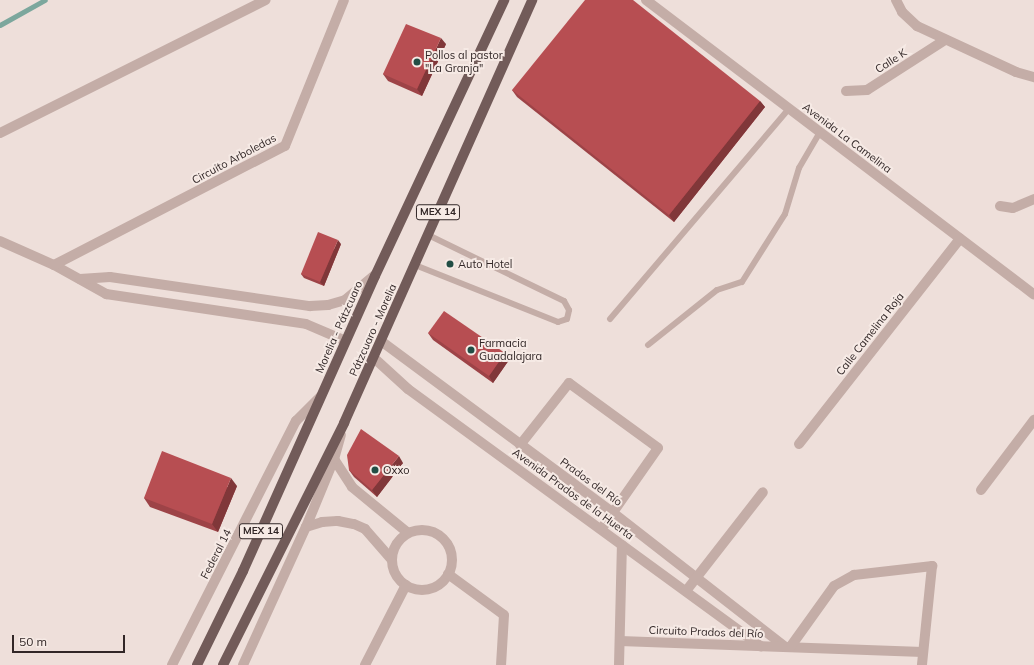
<!DOCTYPE html>
<html>
<head>
<meta charset="utf-8">
<style>
  body { margin:0 }
  #map { position:relative; width:1034px; height:665px; overflow:hidden; background:#eedfda; font-family:Mulish,sans-serif }
  div>[style] { position:absolute }
  .stream>* { height:4.5px; margin:-2.25px; padding:0 2.25px; transform-origin:2.25px; border-radius:2.25px; background:#7ca79d }
  .service>* { height:6px; margin:-3px; padding:0 3px; transform-origin:3px; border-radius:3px; background:#c4ada7 }
  .minor>* { height:10px; margin:-5px; padding:0 5px; transform-origin:5px; border-radius:5px; background:#c4ada7 }
  .minor>.ring { margin:-5px; padding:0; box-sizing:content-box; background:none; border:10px solid #c4ada7; border-radius:50% }
  .tertiary>* { height:10px; margin:-5px; padding:0 5px; transform-origin:5px; border-radius:5px; background:#c4ada7 }
  .primary>* { height:10px; margin:-5px; padding:0 5px; transform-origin:5px; border-radius:5px; background:#725b59 }
  .wall>* { inset:0; background:#9d4347 }
  .shaded-wall>* { inset:0; background:#803739 }
  .building>* { inset:0; background:#b74e52 }
  .dots>* { width:11px; height:11px; translate:-50% -50%; box-sizing:border-box; border:2px solid #f6eae5; border-radius:50% }
  span { translate:-50% -50%; white-space:nowrap; text-align:center; line-height:1.15; -webkit-text-stroke:4px #f6eae5; paint-order:stroke }
  .shield-label span { padding:1px 3px; background:#f6eae5; border:1px solid; border-radius:3px; -webkit-text-stroke-width:0 }
  .shield-label { font-size:10px; color:#322727; font-weight:700 }
  .poi-label { font-size:11px; color:#322727 }
  .left { translate:0 -50%; text-align:left }
  .street-label { font-size:11px; color:#322727 }
  .scale { position:absolute; left:12px; top:635px; width:113px; height:18px; box-sizing:border-box; border:2px solid #322727; border-top:0; padding-left:5px; font-size:12px; line-height:14px; white-space:nowrap; color:#322727; -webkit-text-stroke:3px #f6eae5; paint-order:stroke }
</style>
</head>
<body>
<div id="map">
  <div class="stream">
    <i style="left:0;top:25px;width:51px;rotate:-29.1deg"></i>
  </div>
  <div class="service">
    <i style="left:415px;top:265px;width:154px;rotate:21.7deg"></i>
    <i style="left:558px;top:322px;width:9px;rotate:-18deg"></i>
    <i style="left:567px;top:319px;width:9px;rotate:-77deg"></i>
    <i style="left:569px;top:310px;width:10px;rotate:-119deg"></i>
    <i style="left:564px;top:301px;width:151px;rotate:-154.1deg"></i>
    <i style="left:610px;top:319px;width:276px;rotate:-49.6deg"></i>
    <i style="left:648px;top:345px;width:88px;rotate:-38.6deg"></i>
    <i style="left:717px;top:290px;width:26px;rotate:-18deg"></i>
    <i style="left:742px;top:282px;width:80px;rotate:-57.7deg"></i>
    <i style="left:785px;top:214px;width:48px;rotate:-73.1deg"></i>
    <i style="left:799px;top:168px;width:42px;rotate:-59.7deg"></i>
  </div>
  <div class="minor">
    <i style="left:896px;top:0;width:13px;rotate:63deg"></i>
    <i style="left:902px;top:12px;width:21px;rotate:43deg"></i>
    <i style="left:917px;top:26px;width:109px;rotate:24.9deg"></i>
    <i style="left:1016px;top:72px;width:19px;rotate:16deg"></i>
    <i style="left:846px;top:91px;width:21px;rotate:-3deg"></i>
    <i style="left:867px;top:90px;width:93px;rotate:-32.7deg"></i>
    <i style="left:0;top:133px;width:297px;rotate:-26.6deg"></i>
    <i style="left:1000px;top:206px;width:13px;rotate:9deg"></i>
    <i style="left:1013px;top:208px;width:23px;rotate:-23deg"></i>
    <i style="left:0;top:241px;width:59px;rotate:24deg"></i>
    <i style="left:54px;top:265px;width:60px;rotate:29.1deg"></i>
    <i style="left:106px;top:294px;width:202px;rotate:8.5deg"></i>
    <i style="left:306px;top:324px;width:43px;rotate:23deg"></i>
    <i style="left:54px;top:265px;width:260px;rotate:-27.3deg"></i>
    <i style="left:285px;top:146px;width:157px;rotate:-68deg"></i>
    <i style="left:80px;top:279px;width:30px;rotate:-4deg"></i>
    <i style="left:110px;top:277px;width:202px;rotate:8.3deg"></i>
    <i style="left:310px;top:306px;width:18px;rotate:-3deg"></i>
    <i style="left:328px;top:305px;width:18px;rotate:-16deg"></i>
    <i style="left:345px;top:300px;width:38px;rotate:-40deg"></i>
    <i style="left:381px;top:341px;width:287px;rotate:36.5deg"></i>
    <i style="left:612px;top:512px;width:218px;rotate:37.9deg"></i>
    <i style="left:374px;top:358px;width:46px;rotate:42.4deg"></i>
    <i style="left:408px;top:389px;width:437px;rotate:36.1deg"></i>
    <i style="left:799px;top:444px;width:261px;rotate:-51.9deg"></i>
    <i style="left:520px;top:445px;width:79px;rotate:-51.7deg"></i>
    <i style="left:569px;top:383px;width:110px;rotate:36.1deg"></i>
    <i style="left:658px;top:448px;width:98px;rotate:125deg"></i>
    <i style="left:334px;top:459px;width:33px;rotate:57deg"></i>
    <i style="left:352px;top:487px;width:72px;rotate:39.4deg"></i>
    <i style="left:981px;top:490px;width:88px;rotate:-52.9deg"></i>
    <i style="left:306px;top:527px;width:17px;rotate:-17deg"></i>
    <i style="left:322px;top:522px;width:16px;rotate:-4deg"></i>
    <i style="left:338px;top:521px;width:16px;rotate:11deg"></i>
    <i style="left:354px;top:524px;width:12px;rotate:24deg"></i>
    <i style="left:365px;top:529px;width:41px;rotate:48.9deg"></i>
    <i class="ring" style="left:392px;top:530px;width:50px;height:50px"></i>
    <i style="left:448px;top:574px;width:69px;rotate:36.2deg"></i>
    <i style="left:504px;top:615px;width:50px;rotate:93.4deg"></i>
    <i style="left:686px;top:591px;width:125px;rotate:-52.1deg"></i>
    <i style="left:620px;top:641px;width:303px;rotate:2.1deg"></i>
    <i style="left:791px;top:646px;width:74px;rotate:-54.4deg"></i>
    <i style="left:834px;top:586px;width:23px;rotate:-29deg"></i>
    <i style="left:854px;top:575px;width:79px;rotate:-6.6deg"></i>
    <i style="left:932px;top:566px;width:100px;rotate:95.8deg"></i>
    <i style="left:365px;top:665px;width:90px;rotate:-62.9deg"></i>
    <i style="left:619px;top:665px;width:120px;rotate:-88.6deg"></i>
  </div>
  <div class="tertiary">
    <i style="left:646px;top:0;width:487px;rotate:37.2deg"></i>
    <i style="left:172px;top:665px;width:274px;rotate:-63.1deg"></i>
    <i style="left:296px;top:421px;width:34px;rotate:-45deg"></i>
    <i style="left:243px;top:665px;width:152px;rotate:-65.5deg"></i>
    <i style="left:306px;top:527px;width:74px;rotate:-67.6deg"></i>
    <i style="left:334px;top:459px;width:25px;rotate:-74deg"></i>
  </div>
  <div class="primary">
    <i style="left:197px;top:665px;width:105px;rotate:-63.9deg"></i>
    <i style="left:243px;top:571px;width:323px;rotate:-65.9deg"></i>
    <i style="left:375px;top:276px;width:305px;rotate:-64.9deg"></i>
    <i style="left:223px;top:665px;width:271px;rotate:-63.4deg"></i>
    <i style="left:344px;top:423px;width:463px;rotate:-66deg"></i>
  </div>
  <div class="wall">
    <i style="clip-path:polygon(446px 44px,422px 96px,388px 81px,383px 74px)"></i>
    <i style="clip-path:polygon(512px 90px,760px 101px,765px 107px,674px 222px,517px 97px)"></i>
    <i style="clip-path:polygon(341px 244px,324px 286px,304px 278px,301px 274px)"></i>
    <i style="clip-path:polygon(428px 333px,505px 353px,509px 360px,493px 383px,433px 340px)"></i>
    <i style="clip-path:polygon(403px 463px,377px 497px,354px 477px,349px 470px)"></i>
    <i style="clip-path:polygon(237px 486px,218px 532px,150px 507px,144px 498px)"></i>
  </div>
  <div class="shaded-wall">
    <i style="clip-path:polygon(441px 38px,446px 44px,422px 96px,417px 89px)"></i>
    <i style="clip-path:polygon(760px 101px,765px 107px,674px 222px,669px 215px)"></i>
    <i style="clip-path:polygon(338px 240px,341px 244px,324px 286px,320px 282px)"></i>
    <i style="clip-path:polygon(505px 353px,509px 360px,493px 383px,489px 376px)"></i>
    <i style="clip-path:polygon(399px 456px,403px 463px,377px 497px,372px 490px)"></i>
    <i style="clip-path:polygon(231px 478px,237px 486px,218px 532px,212px 524px)"></i>
  </div>
  <div class="building">
    <i style="clip-path:polygon(585px 0,633px 0,760px 101px,669px 215px,512px 90px)"></i>
    <i style="clip-path:polygon(406px 24px,441px 38px,417px 89px,383px 74px)"></i>
    <i style="clip-path:polygon(318px 232px,338px 240px,320px 282px,301px 274px)"></i>
    <i style="clip-path:polygon(444px 311px,505px 353px,489px 376px,428px 333px)"></i>
    <i style="clip-path:polygon(361px 429px,399px 456px,372px 490px,349px 470px,347px 455px)"></i>
    <i style="clip-path:polygon(162px 451px,231px 478px,212px 524px,144px 498px)"></i>
  </div>
  <div class="dots">
    <i style="left:417px;top:62px;background:#224e45"></i>
    <i style="left:450px;top:264px;background:#224e45"></i>
    <i style="left:471px;top:350px;background:#224e45"></i>
    <i style="left:375px;top:470px;background:#224e45"></i>
  </div>
  <div class="shield-label">
    <span style="left:438px;top:212px">MEX 14</span>
    <span style="left:261px;top:531px">MEX 14</span>
  </div>
  <div class="poi-label">
    <span class="left" style="left:425px;top:62px">Pollos al pastor<br>"La Granja"</span>
    <span class="left" style="left:458px;top:264px">Auto Hotel</span>
    <span class="left" style="left:479px;top:350px">Farmacia<br>Guadalajara</span>
    <span class="left" style="left:383px;top:470px">Oxxo</span>
  </div>
  <div class="street-label">
    <span style="left:891px;top:61px;rotate:-33deg">Calle K</span>
    <span style="left:847px;top:138px;rotate:37deg">Avenida La Camelina</span>
    <span style="left:234px;top:159px;rotate:-28deg">Circuito Arboledas</span>
    <span style="left:339px;top:327px;rotate:-66deg">Morelia - Pátzcuaro</span>
    <span style="left:373px;top:330px;rotate:-66deg">Pátzcuaro - Morelia</span>
    <span style="left:870px;top:334px;rotate:-52deg">Calle Camelina Roja</span>
    <span style="left:591px;top:482px;rotate:36deg">Prados del Río</span>
    <span style="left:573px;top:494px;rotate:36deg">Avenida Prados de la Huerta</span>
    <span style="left:216px;top:554px;rotate:-63deg">Federal 14</span>
    <span style="left:706px;top:632px;rotate:2deg">Circuito Prados del Río</span>
  </div>
  <div class="scale">50 m</div>
</div>
</body>
</html>
